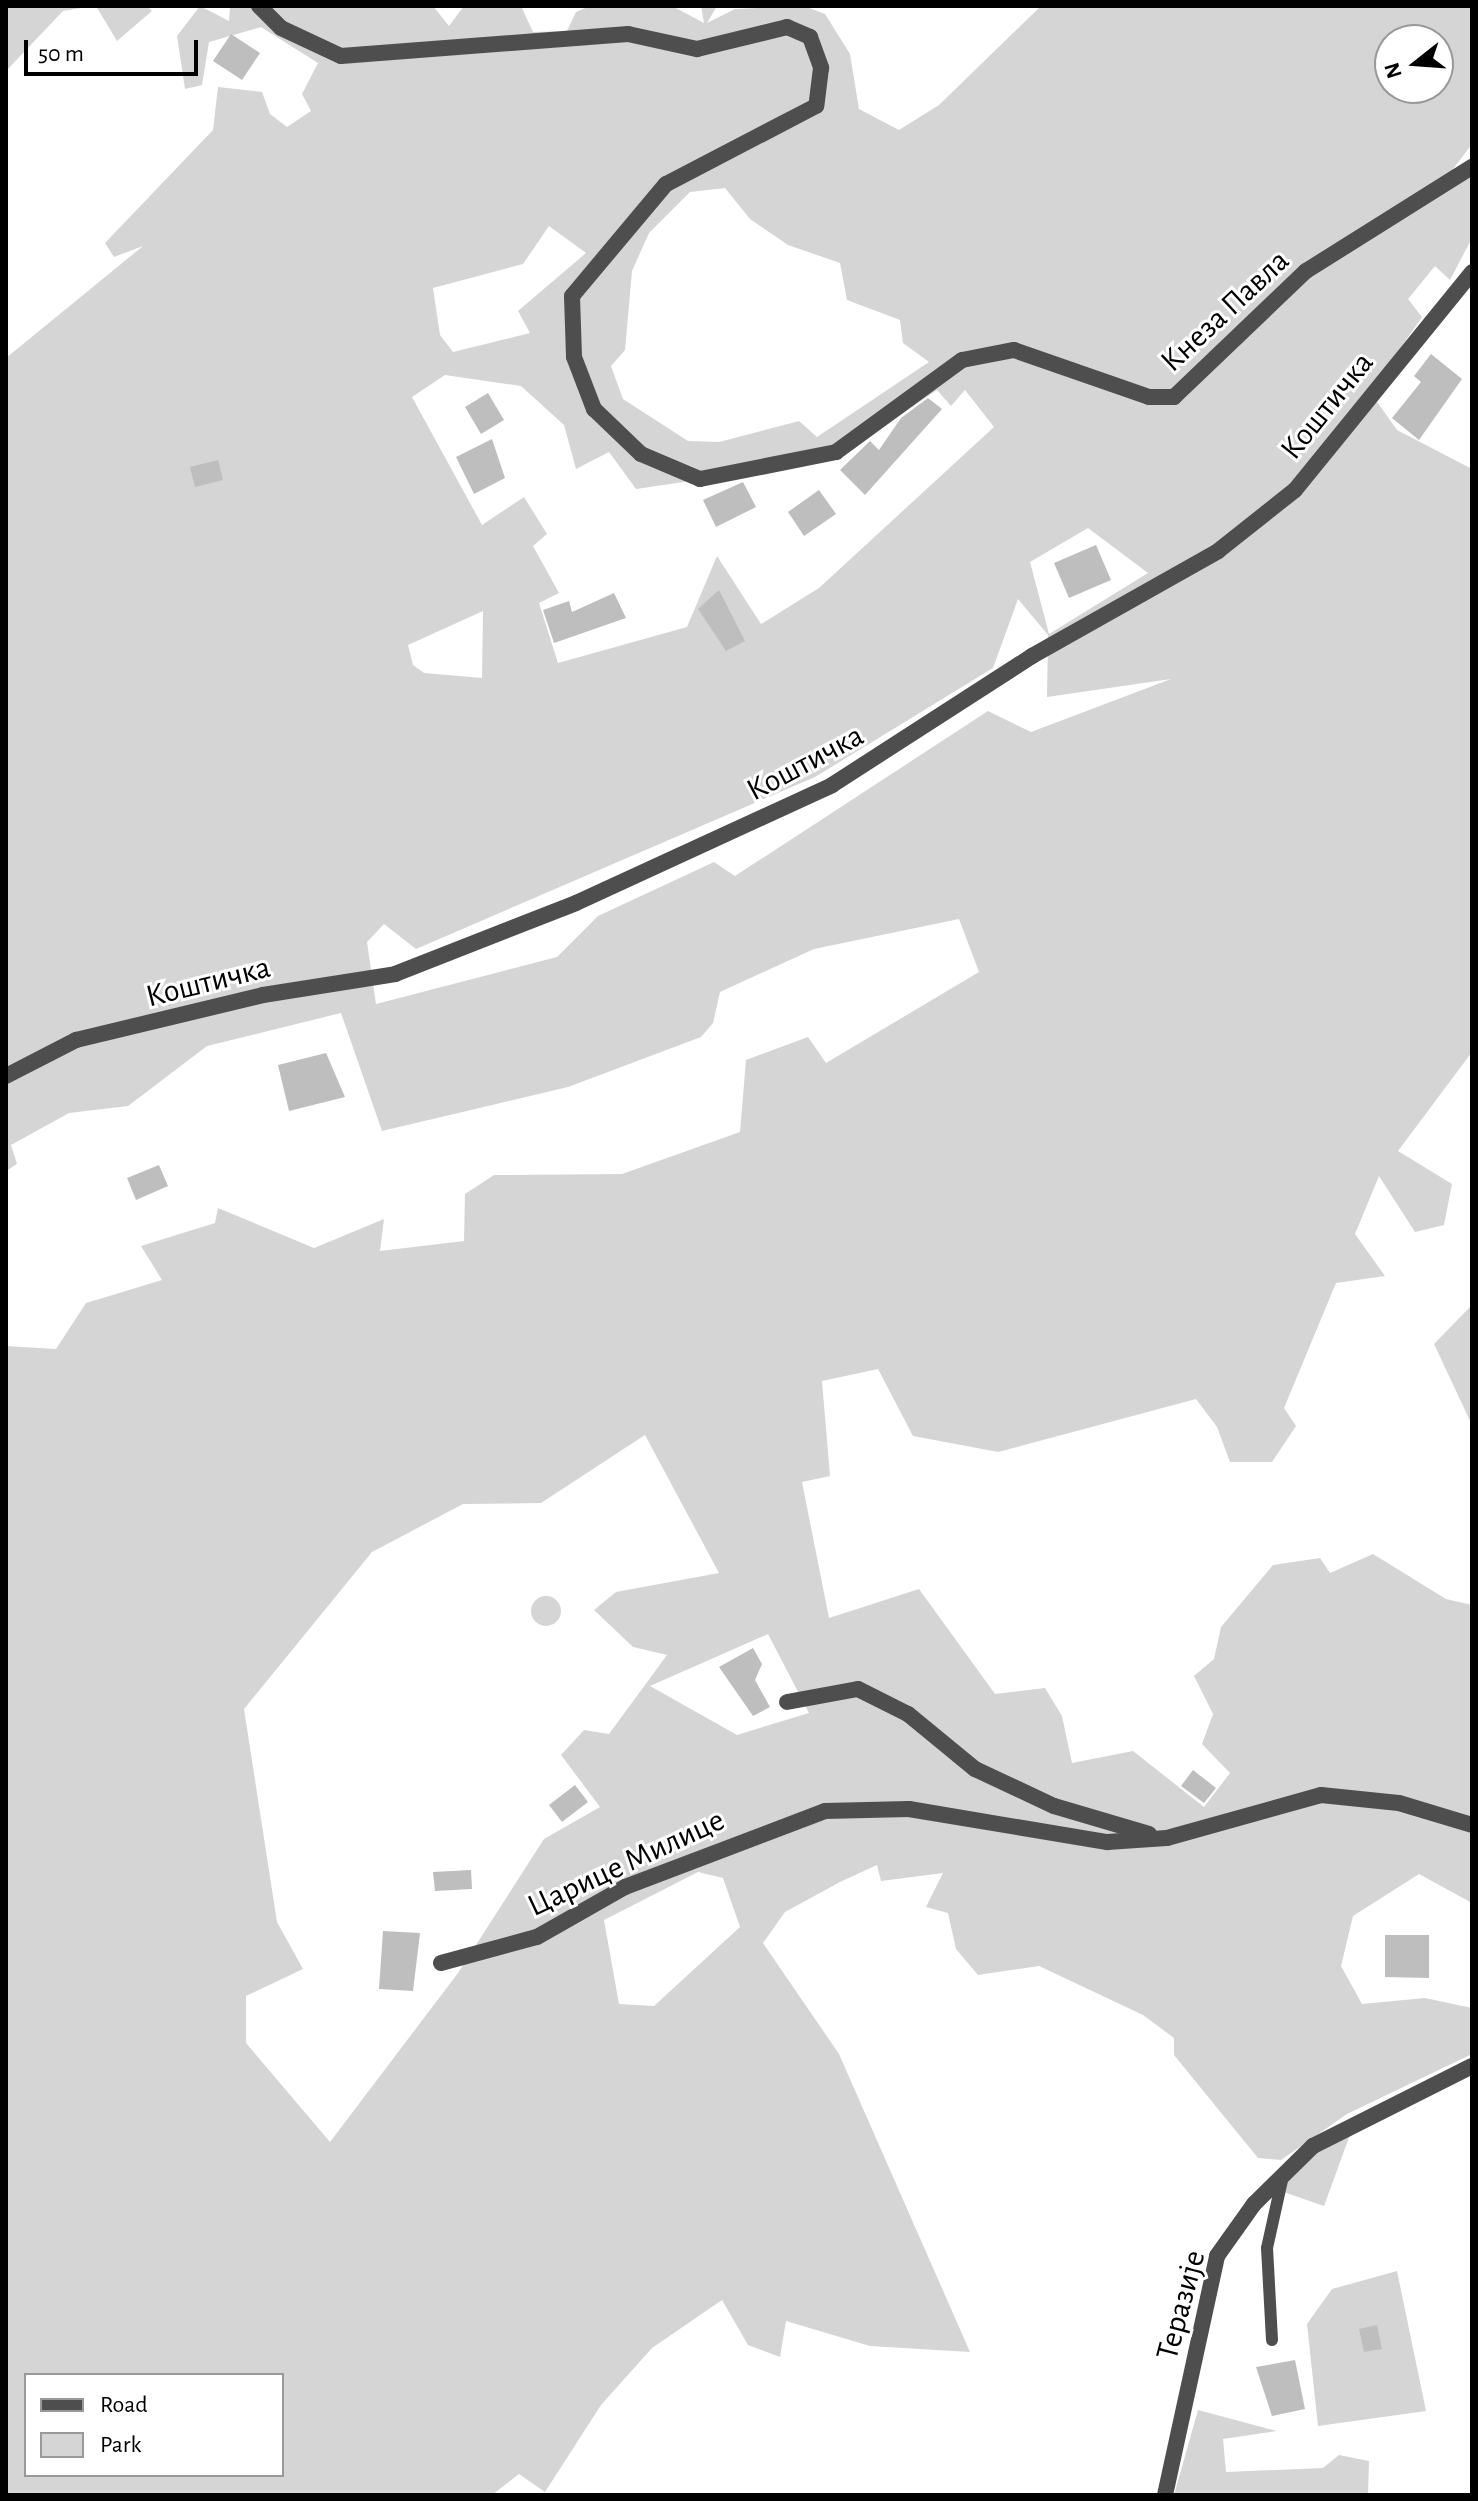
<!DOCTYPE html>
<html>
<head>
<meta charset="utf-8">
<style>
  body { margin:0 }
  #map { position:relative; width:1478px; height:2501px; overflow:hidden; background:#fff; font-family:"Alegreya Sans",sans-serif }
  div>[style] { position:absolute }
  .green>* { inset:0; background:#d5d5d5 }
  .round { border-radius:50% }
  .building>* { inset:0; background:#bebebe }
  .service>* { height:12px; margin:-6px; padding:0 6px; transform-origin:6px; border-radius:6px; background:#4e4e4e }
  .minor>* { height:16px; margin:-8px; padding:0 8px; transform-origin:8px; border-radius:8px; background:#4e4e4e }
  .tertiary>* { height:16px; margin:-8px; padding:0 8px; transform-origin:8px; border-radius:8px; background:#4e4e4e }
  span { translate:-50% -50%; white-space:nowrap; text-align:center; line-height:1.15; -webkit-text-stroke:6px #fff; paint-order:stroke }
  .street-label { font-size:32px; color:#000 }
  .frame { position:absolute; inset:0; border:8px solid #000; pointer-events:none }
  .legend { position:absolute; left:24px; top:2373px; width:260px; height:104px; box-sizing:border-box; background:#fff; border:2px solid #999; margin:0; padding:10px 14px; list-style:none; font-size:24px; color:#000 }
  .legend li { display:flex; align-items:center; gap:16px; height:40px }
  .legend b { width:40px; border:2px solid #999 }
  .north { position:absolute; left:1374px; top:24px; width:80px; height:80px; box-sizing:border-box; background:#fff; border:2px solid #999; border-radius:50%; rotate:253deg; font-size:22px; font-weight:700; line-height:32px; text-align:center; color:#000 }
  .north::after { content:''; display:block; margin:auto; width:28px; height:36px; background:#000; clip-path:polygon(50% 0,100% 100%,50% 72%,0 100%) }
  .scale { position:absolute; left:24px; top:40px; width:174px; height:36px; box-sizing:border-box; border:4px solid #000; border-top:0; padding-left:10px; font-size:24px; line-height:28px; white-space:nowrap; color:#000; -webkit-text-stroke:6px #fff; paint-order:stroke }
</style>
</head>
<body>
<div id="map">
  <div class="green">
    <i style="clip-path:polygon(6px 6px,93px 6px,63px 11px,6px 71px)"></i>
    <i style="clip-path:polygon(96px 6px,147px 6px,152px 11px,117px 41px)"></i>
    <i style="clip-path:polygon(evenodd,200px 6px,229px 21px,230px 6px,433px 6px,449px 26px,464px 6px,521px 6px,533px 32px,567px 31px,576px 12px,590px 6px,674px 7px,704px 23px,701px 6px,717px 6px,707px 23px,735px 9px,804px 6px,825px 14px,850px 54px,859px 109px,899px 130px,939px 105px,1041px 6px,1472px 6px,1472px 144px,1453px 169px,1472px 176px,1472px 238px,1450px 280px,1435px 266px,1408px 299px,1422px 317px,1370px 392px,1397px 430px,1472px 469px,1472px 1052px,1398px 1151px,1452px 1184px,1444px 1225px,1415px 1232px,1379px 1176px,1355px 1234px,1385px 1276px,1336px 1283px,1284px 1408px,1296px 1426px,1272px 1462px,1230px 1462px,1217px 1427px,1196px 1399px,998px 1452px,913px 1436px,878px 1369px,822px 1381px,830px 1476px,802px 1482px,829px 1618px,919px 1589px,995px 1694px,1045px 1688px,1062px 1716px,1072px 1763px,1133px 1751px,1204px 1807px,1230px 1773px,1202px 1744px,1213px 1714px,1194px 1676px,1214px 1659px,1221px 1627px,1273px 1565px,1320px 1558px,1330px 1573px,1373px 1554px,1446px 1599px,1472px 1605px,1472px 1903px,1419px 1874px,1353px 1916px,1341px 1966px,1362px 2004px,1425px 1998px,1472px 2008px,1472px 2054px,1347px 2114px,1281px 2160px,1258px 2158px,1174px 2055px,1174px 2038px,1143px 2015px,1039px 1966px,978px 1975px,956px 1949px,948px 1913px,926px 1907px,943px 1873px,881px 1881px,877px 1865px,840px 1882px,785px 1912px,763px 1943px,839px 2054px,970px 2352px,870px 2346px,786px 2321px,780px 2357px,748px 2345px,722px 2300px,652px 2348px,601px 2405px,545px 2492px,519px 2474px,492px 2495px,6px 2495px,6px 1346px,56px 1349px,86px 1303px,162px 1280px,141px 1246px,215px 1223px,218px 1208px,314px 1248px,384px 1219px,380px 1251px,464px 1241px,465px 1194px,494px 1175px,622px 1174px,740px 1132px,746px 1060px,808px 1037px,826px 1063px,979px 972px,959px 919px,814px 949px,720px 992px,713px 1023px,701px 1037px,568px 1087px,382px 1131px,341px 1013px,207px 1046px,128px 1106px,69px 1113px,11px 1145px,17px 1164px,6px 1171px,6px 358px,143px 246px,114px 257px,105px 243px,213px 130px,218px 87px,262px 92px,270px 114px,287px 127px,311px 111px,302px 94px,318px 63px,261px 27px,209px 42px,202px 85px,185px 89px,177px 36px,200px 6px,1390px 40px,1438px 40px,1438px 88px,1390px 88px,1390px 40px,200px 6px,725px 188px,750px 219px,788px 245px,840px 263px,847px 300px,900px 320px,903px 343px,929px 362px,817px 437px,799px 421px,719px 442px,688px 441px,623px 399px,611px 366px,625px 350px,632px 271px,649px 233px,690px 192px,725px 188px,200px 6px,549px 226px,586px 253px,518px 311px,530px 333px,453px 352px,440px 335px,433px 288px,523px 264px,549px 226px,200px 6px,445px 375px,521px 386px,564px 425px,576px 469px,609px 452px,636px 489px,835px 460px,937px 390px,951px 406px,965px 390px,994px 427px,819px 588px,761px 624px,717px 556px,687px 627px,558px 663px,539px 603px,559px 593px,533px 546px,547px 534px,524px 497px,482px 525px,412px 397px,445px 375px,200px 6px,1088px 528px,1148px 573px,1049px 634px,1030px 562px,1088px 528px,200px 6px,1018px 599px,1048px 635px,1047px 697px,1171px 679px,1031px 732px,988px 711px,735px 876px,714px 862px,598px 916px,557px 957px,376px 1004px,367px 942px,384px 924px,416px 949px,815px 777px,993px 668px,1018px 599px,200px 6px,483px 611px,482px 678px,424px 673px,413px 665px,408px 645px,483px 611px,200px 6px,645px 1435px,719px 1573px,616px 1592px,594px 1610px,633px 1647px,667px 1655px,609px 1734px,584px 1730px,561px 1755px,600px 1807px,544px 1839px,458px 1973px,330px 2142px,246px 2043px,246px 1996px,303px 1969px,277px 1922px,244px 1709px,372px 1552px,463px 1504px,541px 1503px,645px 1435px,200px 6px,768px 1634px,809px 1713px,737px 1735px,650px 1686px,768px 1634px,200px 6px,698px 1872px,723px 1878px,740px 1927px,654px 2006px,619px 2004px,604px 1920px,698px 1872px,200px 6px,26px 2375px,282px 2375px,282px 2475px,26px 2475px,26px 2375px)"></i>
    <i style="clip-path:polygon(1472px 1305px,1472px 1425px,1434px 1344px)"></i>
    <i class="round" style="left:531px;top:1596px;width:30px;height:30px"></i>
    <i style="clip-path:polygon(1351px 2132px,1324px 2206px,1278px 2190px,1317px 2151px)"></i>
    <i style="clip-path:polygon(1397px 2271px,1426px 2411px,1318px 2426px,1307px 2324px,1332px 2289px)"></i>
    <i style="clip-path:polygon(1198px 2410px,1277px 2431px,1223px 2439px,1226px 2472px,1323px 2468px,1339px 2455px,1369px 2461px,1368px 2495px,1174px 2495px)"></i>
  </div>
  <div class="building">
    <i style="clip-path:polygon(231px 34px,260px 53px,242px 80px,213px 61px)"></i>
    <i style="clip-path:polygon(1431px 354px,1462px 379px,1419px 440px,1392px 418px,1421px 382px,1414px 376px)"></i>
    <i style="clip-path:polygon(488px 393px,504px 420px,481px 434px,465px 407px)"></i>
    <i style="clip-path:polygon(928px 398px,942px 409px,865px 495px,840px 470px,870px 441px,879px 450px,901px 418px)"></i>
    <i style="clip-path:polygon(492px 439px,505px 478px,474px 494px,456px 457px)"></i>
    <i style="clip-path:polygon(218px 460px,223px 480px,195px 487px,190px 467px)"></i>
    <i style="clip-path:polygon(743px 482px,756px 507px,716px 527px,703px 500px)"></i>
    <i style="clip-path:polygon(819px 490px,836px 514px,804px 536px,788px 512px)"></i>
    <i style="clip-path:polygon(1096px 545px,1111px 580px,1069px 598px,1054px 563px)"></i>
    <i style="clip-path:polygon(719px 590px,745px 641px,726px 651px,698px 609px)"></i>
    <i style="clip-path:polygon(614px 593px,626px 618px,554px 643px,543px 610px,569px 601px,572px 612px)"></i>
    <i style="clip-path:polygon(326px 1053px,345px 1097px,289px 1111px,278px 1065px)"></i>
    <i style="clip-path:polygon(159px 1165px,168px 1186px,136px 1200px,127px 1178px)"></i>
    <i style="clip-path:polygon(753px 1648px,762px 1664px,755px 1680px,770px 1707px,753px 1716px,719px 1667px)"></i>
    <i style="clip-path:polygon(1193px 1770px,1216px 1788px,1204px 1803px,1181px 1786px)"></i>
    <i style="clip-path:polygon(575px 1785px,588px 1802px,562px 1822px,549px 1805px)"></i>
    <i style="clip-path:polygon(471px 1870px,472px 1889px,435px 1891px,433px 1872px)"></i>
    <i style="clip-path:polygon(383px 1931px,420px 1933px,413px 1991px,379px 1989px)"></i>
    <i style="clip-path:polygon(1385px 1935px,1429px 1935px,1429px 1978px,1385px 1977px)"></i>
    <i style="clip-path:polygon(1377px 2325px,1382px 2349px,1364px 2352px,1359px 2329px)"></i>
    <i style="clip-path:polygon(1295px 2360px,1305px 2409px,1272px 2416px,1256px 2367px)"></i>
  </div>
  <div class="service">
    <i style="left:1272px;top:2340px;width:92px;rotate:-93.1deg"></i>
    <i style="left:1267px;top:2248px;width:74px;rotate:-77.5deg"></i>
  </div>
  <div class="minor">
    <i style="left:259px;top:6px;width:31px;rotate:45deg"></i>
    <i style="left:281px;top:28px;width:66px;rotate:25deg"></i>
    <i style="left:341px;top:56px;width:288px;rotate:-4.4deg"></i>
    <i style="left:628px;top:34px;width:71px;rotate:12.3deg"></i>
    <i style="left:697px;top:49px;width:93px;rotate:-13.7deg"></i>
    <i style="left:787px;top:27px;width:25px;rotate:23deg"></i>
    <i style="left:810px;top:37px;width:33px;rotate:70deg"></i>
    <i style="left:821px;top:68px;width:38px;rotate:97deg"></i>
    <i style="left:816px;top:106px;width:169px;rotate:152.5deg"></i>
    <i style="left:666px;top:184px;width:146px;rotate:130deg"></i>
    <i style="left:572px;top:296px;width:61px;rotate:88.1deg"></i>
    <i style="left:574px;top:357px;width:56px;rotate:69deg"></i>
    <i style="left:594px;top:409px;width:65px;rotate:43.8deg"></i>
    <i style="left:641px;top:454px;width:64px;rotate:23deg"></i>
    <i style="left:700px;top:479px;width:139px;rotate:-11.2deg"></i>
    <i style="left:836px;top:452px;width:156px;rotate:-36.1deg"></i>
    <i style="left:962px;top:360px;width:53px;rotate:-10.9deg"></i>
    <i style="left:1014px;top:350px;width:143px;rotate:19.2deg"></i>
    <i style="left:1149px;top:397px;width:25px"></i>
    <i style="left:1174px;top:397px;width:182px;rotate:-43.7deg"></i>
    <i style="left:1306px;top:271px;width:196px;rotate:-32.1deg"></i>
    <i style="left:6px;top:1076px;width:79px;rotate:-27.2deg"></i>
    <i style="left:76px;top:1040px;width:192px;rotate:-13.5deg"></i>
    <i style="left:263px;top:995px;width:134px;rotate:-9deg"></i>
    <i style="left:395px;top:974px;width:194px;rotate:-21.4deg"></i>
    <i style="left:576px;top:903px;width:282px;rotate:-24.7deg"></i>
    <i style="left:832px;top:785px;width:238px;rotate:-32.8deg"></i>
    <i style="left:1032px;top:656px;width:214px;rotate:-29.4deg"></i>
    <i style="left:1218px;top:551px;width:98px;rotate:-38.4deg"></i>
    <i style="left:1295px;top:490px;width:281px;rotate:-50.9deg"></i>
    <i style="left:787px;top:1702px;width:72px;rotate:-10.4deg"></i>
    <i style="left:858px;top:1689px;width:56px;rotate:26.6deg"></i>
    <i style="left:908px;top:1714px;width:87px;rotate:39.4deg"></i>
    <i style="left:975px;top:1769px;width:87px;rotate:25.1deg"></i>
    <i style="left:1054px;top:1806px;width:99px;rotate:16.4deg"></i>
    <i style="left:441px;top:1963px;width:99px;rotate:-15.2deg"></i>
    <i style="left:537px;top:1937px;width:101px;rotate:-29.6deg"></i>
    <i style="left:625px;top:1887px;width:214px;rotate:-20.8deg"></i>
    <i style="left:825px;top:1811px;width:84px;rotate:-1.4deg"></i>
    <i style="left:909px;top:1809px;width:201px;rotate:9.5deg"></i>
    <i style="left:1107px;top:1842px;width:60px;rotate:-3.8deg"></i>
    <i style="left:1167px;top:1838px;width:160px;rotate:-15.6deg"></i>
    <i style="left:1321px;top:1795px;width:78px;rotate:5.9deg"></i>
    <i style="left:1399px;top:1803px;width:76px;rotate:16.8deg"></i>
  </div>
  <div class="tertiary">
    <i style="left:1165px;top:2495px;width:245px;rotate:-77.7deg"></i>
    <i style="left:1217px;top:2256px;width:64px;rotate:-54.6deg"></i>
    <i style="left:1254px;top:2204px;width:83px;rotate:-44.5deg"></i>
    <i style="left:1313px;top:2146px;width:178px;rotate:-26.7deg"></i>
  </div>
  <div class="street-label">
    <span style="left:1225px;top:311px;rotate:-43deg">Кнеза Павла</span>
    <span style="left:1327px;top:406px;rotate:-51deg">Коштичка</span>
    <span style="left:805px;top:763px;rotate:-28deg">Коштичка</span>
    <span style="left:208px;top:982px;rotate:-14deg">Коштичка</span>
    <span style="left:626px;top:1863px;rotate:-25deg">Царице Милице</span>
    <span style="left:1181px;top:2305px;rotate:-75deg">Теразије</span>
  </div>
  <div class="frame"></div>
  <ul class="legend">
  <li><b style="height:10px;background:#4e4e4e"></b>Road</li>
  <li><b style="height:22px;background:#d5d5d5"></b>Park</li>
  </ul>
  <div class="north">N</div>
  <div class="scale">50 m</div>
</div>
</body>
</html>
